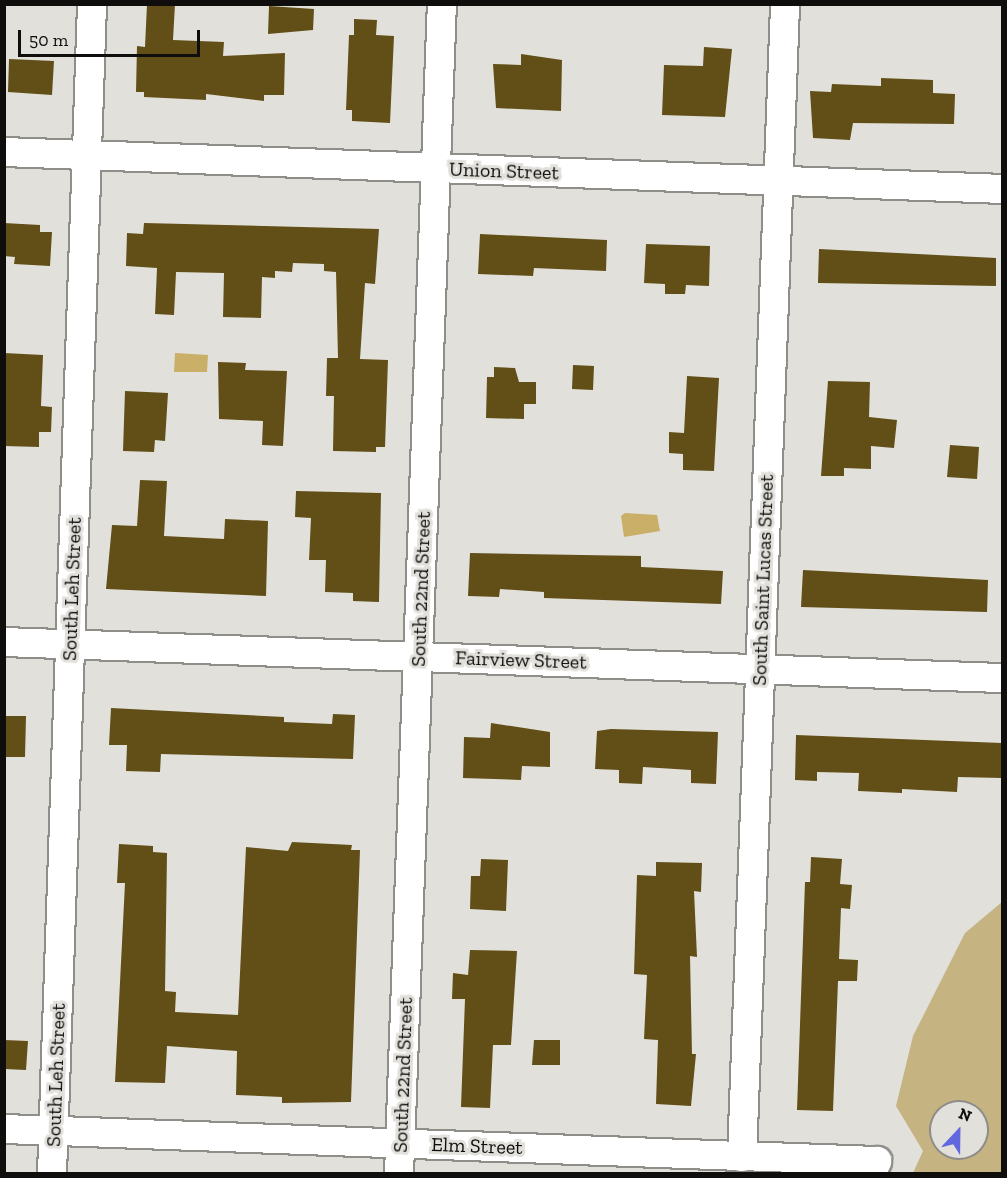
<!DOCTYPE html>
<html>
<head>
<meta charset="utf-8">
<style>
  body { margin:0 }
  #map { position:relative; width:1007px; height:1178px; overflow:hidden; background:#e2e0db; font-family:"Zilla Slab",serif }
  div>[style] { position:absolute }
  .green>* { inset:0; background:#c5b381 }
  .water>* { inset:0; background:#c9af68 }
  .building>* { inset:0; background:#614f17 }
  .roads { filter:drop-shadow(2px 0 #908e89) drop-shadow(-2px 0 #908e89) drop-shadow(0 2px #908e89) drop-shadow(0 -2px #908e89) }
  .minor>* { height:28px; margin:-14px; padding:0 14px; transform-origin:14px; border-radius:14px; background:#fff }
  span { translate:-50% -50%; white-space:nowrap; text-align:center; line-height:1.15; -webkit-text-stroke:6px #e2e0db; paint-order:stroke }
  .street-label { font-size:20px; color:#0f0e0d }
  .frame { position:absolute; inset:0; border:6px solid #0f0e0d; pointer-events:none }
  .north { position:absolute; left:929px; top:1100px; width:60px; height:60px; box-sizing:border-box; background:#e2e0db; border:2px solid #8e8c89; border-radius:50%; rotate:22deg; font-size:16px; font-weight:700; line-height:24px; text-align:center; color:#0f0e0d }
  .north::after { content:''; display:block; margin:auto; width:21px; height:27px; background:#6167df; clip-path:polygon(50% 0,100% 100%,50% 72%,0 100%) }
  .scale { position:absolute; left:18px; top:30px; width:182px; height:27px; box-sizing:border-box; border:3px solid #0f0e0d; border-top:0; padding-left:8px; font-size:18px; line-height:21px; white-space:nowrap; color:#0f0e0d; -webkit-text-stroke:4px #e2e0db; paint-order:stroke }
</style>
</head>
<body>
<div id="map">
  <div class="green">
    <i style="clip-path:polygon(evenodd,1002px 902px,1002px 1173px,913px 1173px,923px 1151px,896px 1106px,913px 1036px,965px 933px,1002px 902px,941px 1112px,977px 1112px,977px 1148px,941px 1148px,941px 1112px)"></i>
  </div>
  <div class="water">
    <i style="clip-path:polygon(175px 353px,208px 355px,207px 372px,174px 372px)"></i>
    <i style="clip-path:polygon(625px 513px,657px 515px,660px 531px,624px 537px,621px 516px)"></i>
  </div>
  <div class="building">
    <i style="clip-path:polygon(147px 4px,175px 4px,173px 40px,224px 42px,223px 56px,285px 53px,284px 95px,264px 95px,264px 101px,206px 94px,206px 100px,144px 97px,144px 92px,136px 92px,137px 46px,145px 47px)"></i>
    <i style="clip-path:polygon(269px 6px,314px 9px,313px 30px,268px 34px)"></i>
    <i style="clip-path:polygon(354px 19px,377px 20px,376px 35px,394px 36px,390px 123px,352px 121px,352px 110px,346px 110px,349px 35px,354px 35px)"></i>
    <i style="clip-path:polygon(704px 47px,732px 49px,725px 117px,662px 115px,664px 65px,703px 66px)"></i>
    <i style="clip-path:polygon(521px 54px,562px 60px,561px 111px,496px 108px,493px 64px,521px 65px)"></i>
    <i style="clip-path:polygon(9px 59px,54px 61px,52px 95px,8px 92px)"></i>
    <i style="clip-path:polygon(881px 78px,933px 80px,933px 93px,955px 94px,954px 124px,853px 123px,850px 140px,813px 138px,810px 91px,831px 92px,832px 84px,881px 86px)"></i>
    <i style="clip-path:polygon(4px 223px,40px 225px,40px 232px,52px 232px,50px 266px,14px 264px,15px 257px,4px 256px)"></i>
    <i style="clip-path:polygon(144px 223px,379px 229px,375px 284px,365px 283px,360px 359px,388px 360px,385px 447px,376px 447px,376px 452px,333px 451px,334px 396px,326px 396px,327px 358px,338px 358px,336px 272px,324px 271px,324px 264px,293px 263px,292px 272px,275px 271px,275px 278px,262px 277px,261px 318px,223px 317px,224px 273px,176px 272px,174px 315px,155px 314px,157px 268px,126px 266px,127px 233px,143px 234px)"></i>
    <i style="clip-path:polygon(480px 234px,607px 240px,606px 271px,534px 268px,533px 276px,478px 274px)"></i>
    <i style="clip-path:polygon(646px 244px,710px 246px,709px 286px,686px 285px,685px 294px,665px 294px,665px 284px,644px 283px)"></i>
    <i style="clip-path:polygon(819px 249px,996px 258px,996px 286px,818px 283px)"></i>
    <i style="clip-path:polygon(4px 353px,43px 355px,41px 406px,52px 407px,51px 432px,39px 432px,39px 447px,4px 446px)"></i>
    <i style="clip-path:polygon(218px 362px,246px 363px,245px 370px,287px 371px,283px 446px,262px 445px,263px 421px,219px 419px)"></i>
    <i style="clip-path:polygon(573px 365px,594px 366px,593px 390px,572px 389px)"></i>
    <i style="clip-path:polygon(494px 367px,515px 368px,519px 382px,536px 382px,536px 404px,524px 404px,524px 419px,486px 418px,487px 377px,494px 377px)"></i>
    <i style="clip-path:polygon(687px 376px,719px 378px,714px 471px,683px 470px,683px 454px,669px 453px,669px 432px,684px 433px)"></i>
    <i style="clip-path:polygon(828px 381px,870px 382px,869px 417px,897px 420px,894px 448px,871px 446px,871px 469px,844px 468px,844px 476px,821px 476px)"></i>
    <i style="clip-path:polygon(125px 391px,168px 393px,165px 441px,155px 440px,154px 452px,123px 451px)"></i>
    <i style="clip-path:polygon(950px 445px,979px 447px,977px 479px,947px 477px)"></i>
    <i style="clip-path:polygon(140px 480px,167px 481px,164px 536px,224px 539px,225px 519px,268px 521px,266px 596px,106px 589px,112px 525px,137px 526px)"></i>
    <i style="clip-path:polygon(296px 491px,381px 493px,379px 602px,353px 601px,353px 593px,325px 592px,326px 560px,309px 560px,311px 518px,295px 517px)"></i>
    <i style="clip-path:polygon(470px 553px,641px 556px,641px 567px,723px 571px,721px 604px,544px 598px,544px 592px,500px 589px,499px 597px,468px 596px)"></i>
    <i style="clip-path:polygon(803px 570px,988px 580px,987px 612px,801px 607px)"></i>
    <i style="clip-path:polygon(111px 708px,284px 717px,284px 722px,332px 724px,333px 714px,355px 715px,353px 759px,161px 754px,160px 772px,126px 771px,127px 745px,109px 745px)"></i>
    <i style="clip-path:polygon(4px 716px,26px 716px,25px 757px,4px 757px)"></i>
    <i style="clip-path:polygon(491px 723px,550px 732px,550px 767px,522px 766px,521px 780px,463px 778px,464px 737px,490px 738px)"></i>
    <i style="clip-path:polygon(611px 729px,718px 732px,716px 784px,691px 783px,691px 770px,643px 767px,642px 784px,619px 783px,619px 770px,595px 769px,597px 731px)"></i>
    <i style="clip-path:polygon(796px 735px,1002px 743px,1002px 778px,958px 777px,957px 792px,902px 789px,902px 793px,858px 791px,859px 773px,817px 772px,817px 781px,795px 780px)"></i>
    <i style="clip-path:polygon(292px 842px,352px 845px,351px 850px,360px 850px,351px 1102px,282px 1103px,282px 1097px,236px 1095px,237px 1051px,167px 1046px,165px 1083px,115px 1082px,125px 883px,117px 883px,119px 844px,153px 846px,153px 852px,167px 853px,165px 991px,176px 992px,175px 1012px,238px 1015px,246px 847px,288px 851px)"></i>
    <i style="clip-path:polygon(811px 857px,842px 859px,840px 884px,852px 885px,850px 909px,841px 908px,839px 959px,858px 960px,857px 981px,838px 981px,833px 1111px,797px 1110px,805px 882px,810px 882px)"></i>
    <i style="clip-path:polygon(481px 859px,508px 860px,506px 911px,470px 909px,471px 876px,480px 876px)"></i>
    <i style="clip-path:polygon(656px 862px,702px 863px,701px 892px,694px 891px,697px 957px,690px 956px,692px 1054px,696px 1054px,691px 1106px,656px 1104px,658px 1040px,644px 1039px,647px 975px,634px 974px,637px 875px,656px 876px)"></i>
    <i style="clip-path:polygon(470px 950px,517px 951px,511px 1045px,493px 1045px,490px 1108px,461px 1107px,465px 999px,452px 999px,453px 973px,468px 975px)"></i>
    <i style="clip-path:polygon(4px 1040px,28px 1041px,26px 1070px,4px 1069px)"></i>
    <i style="clip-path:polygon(534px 1040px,560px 1040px,560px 1065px,532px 1065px)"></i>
  </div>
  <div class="roads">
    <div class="minor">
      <i style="left:4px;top:152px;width:999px;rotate:2.12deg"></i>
      <i style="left:4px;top:642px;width:999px;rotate:2.07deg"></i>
      <i style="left:4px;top:1129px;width:874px;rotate:2.1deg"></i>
      <i style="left:877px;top:1161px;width:14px;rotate:111deg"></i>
      <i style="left:742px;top:1157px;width:1154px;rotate:-87.86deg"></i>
      <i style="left:52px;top:1174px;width:1171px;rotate:-88.04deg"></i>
      <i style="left:399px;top:1174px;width:1171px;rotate:-87.9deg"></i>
    </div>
  </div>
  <div class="street-label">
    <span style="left:504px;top:171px;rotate:2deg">Union Street</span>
    <span style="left:763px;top:580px;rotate:-88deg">South Saint Lucas Street</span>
    <span style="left:72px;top:589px;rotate:-88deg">South Leh Street</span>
    <span style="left:421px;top:589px;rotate:-88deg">South 22nd Street</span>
    <span style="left:521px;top:660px;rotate:2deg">Fairview Street</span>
    <span style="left:56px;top:1075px;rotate:-88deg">South Leh Street</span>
    <span style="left:403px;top:1075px;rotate:-88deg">South 22nd Street</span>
    <span style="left:477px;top:1146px;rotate:2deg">Elm Street</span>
  </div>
  <div class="frame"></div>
  <div class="north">N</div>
  <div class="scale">50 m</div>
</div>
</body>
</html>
